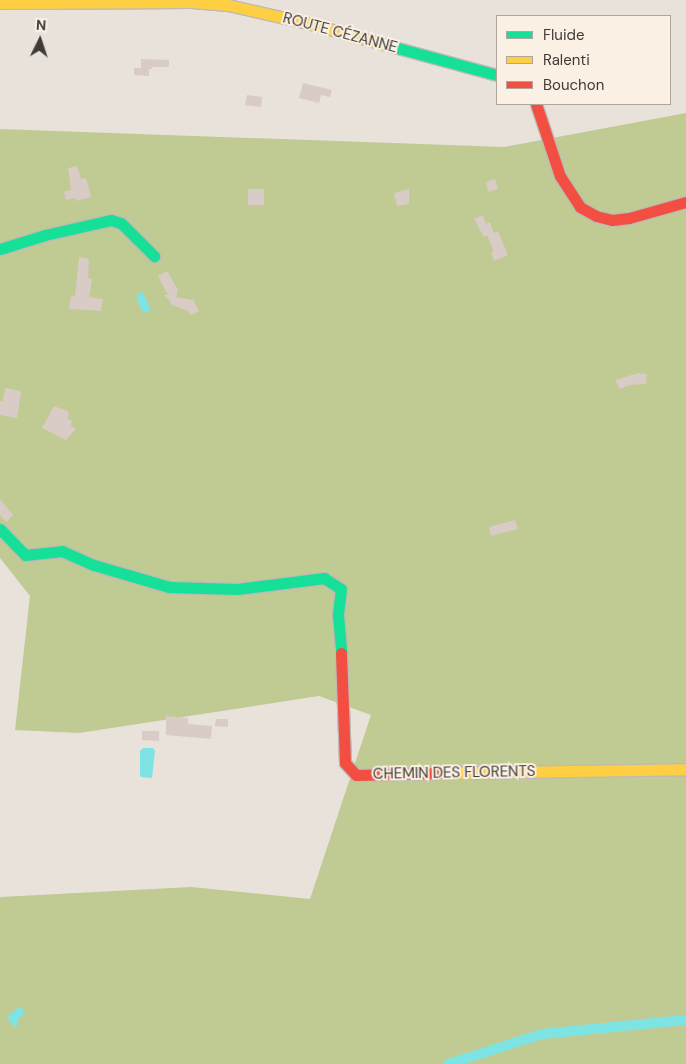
<!DOCTYPE html>
<html>
<head>
<meta charset="utf-8">
<style>
  body { margin:0 }
  #map { position:relative; width:686px; height:1064px; overflow:hidden; background:#e8e2db; font-family:"DM Sans",sans-serif }
  div>[style] { position:absolute }
  .forest>* { inset:0; background:#c0ca93 }
  .water>* { inset:0; background:#7ee3e3 }
  .canal>* { height:10px; margin:-5px; padding:0 5px; transform-origin:5px; border-radius:5px; background:#7ee3e3 }
  .building>* { inset:0; background:#d9cbc5 }
  .roads { filter:drop-shadow(1px 0 #bebab4) drop-shadow(-1px 0 #bebab4) drop-shadow(0 1px #bebab4) drop-shadow(0 -1px #bebab4) }
  .fast>* { height:11px; margin:-5.5px; padding:0 5.5px; transform-origin:5.5px; border-radius:5.5px; background:#16e098 }
  .slow>* { height:11px; margin:-5.5px; padding:0 5.5px; transform-origin:5.5px; border-radius:5.5px; background:#ffcf43 }
  .jam>* { height:11px; margin:-5.5px; padding:0 5.5px; transform-origin:5.5px; border-radius:5.5px; background:#f24e42 }
  span { translate:-50% -50%; white-space:nowrap; text-align:center; line-height:1.15; -webkit-text-stroke:4px #faf0e4; paint-order:stroke }
  .street-label { font-size:15px; color:#3e3a35 }
  .legend { position:absolute; left:496px; top:15px; width:175px; height:90px; box-sizing:border-box; background:#faf0e4; border:1px solid #afa79e; margin:0; padding:6px 9px; list-style:none; font-size:15px; color:#3e3a35 }
  .legend li { display:flex; align-items:center; gap:10px; height:25px }
  .legend b { width:25px; border:1px solid #afa79e }
  .north { position:absolute; left:15px; top:15px; width:50px; height:50px; -webkit-text-stroke:4px #faf0e4; paint-order:stroke; rotate:4deg; font-size:14px; font-weight:700; line-height:20px; text-align:center; color:#3e3a35 }
  .north::after { content:''; display:block; margin:auto; width:18px; height:22px; background:#3e3a35; clip-path:polygon(50% 0,100% 100%,50% 72%,0 100%) }
</style>
</head>
<body>
<div id="map">
  <div class="forest">
    <i style="clip-path:polygon(686px 113px,686px 1064px,0 1064px,0 897px,191px 887px,310px 899px,371px 715px,319px 696px,79px 733px,15px 730px,30px 596px,0 558px,0 129px,504px 147px)"></i>
  </div>
  <div class="water">
    <i style="clip-path:polygon(143px 292px,151px 310px,143px 313px,137px 300px,137px 294px)"></i>
    <i style="clip-path:polygon(143px 748px,153px 748px,155px 751px,152px 778px,141px 777px,140px 775px,140px 751px)"></i>
    <i style="clip-path:polygon(20px 1006px,25px 1013px,18px 1020px,17px 1027px,12px 1025px,7px 1017px)"></i>
  </div>
  <div class="canal">
    <i style="left:448px;top:1064px;width:99px;rotate:-17.7deg"></i>
    <i style="left:542px;top:1034px;width:145px;rotate:-5.6deg"></i>
  </div>
  <div class="building">
    <i style="clip-path:polygon(141px 59px,169px 60px,169px 67px,152px 67px,152px 69px,149px 69px,149px 76px,134px 75px,134px 68px,141px 68px)"></i>
    <i style="clip-path:polygon(303px 83px,332px 90px,330px 97px,321px 95px,319px 103px,299px 98px)"></i>
    <i style="clip-path:polygon(247px 95px,262px 97px,261px 107px,245px 105px)"></i>
    <i style="clip-path:polygon(77px 166px,81px 179px,86px 178px,91px 197px,76px 201px,75px 198px,66px 200px,64px 192px,71px 190px,68px 168px)"></i>
    <i style="clip-path:polygon(495px 179px,498px 189px,488px 192px,486px 182px)"></i>
    <i style="clip-path:polygon(248px 189px,264px 189px,264px 205px,248px 205px)"></i>
    <i style="clip-path:polygon(409px 189px,409px 204px,397px 206px,394px 193px)"></i>
    <i style="clip-path:polygon(483px 215px,486px 224px,490px 222px,494px 233px,498px 231px,508px 255px,494px 261px,491px 253px,494px 252px,487px 235px,484px 237px,474px 219px)"></i>
    <i style="clip-path:polygon(79px 257px,89px 259px,88px 278px,92px 279px,89px 297px,103px 299px,101px 311px,69px 309px,71px 295px,75px 296px)"></i>
    <i style="clip-path:polygon(167px 271px,178px 290px,176px 297px,193px 300px,199px 311px,191px 315px,188px 311px,170px 304px,171px 302px,164px 295px,168px 295px,158px 276px)"></i>
    <i style="clip-path:polygon(638px 373px,647px 374px,646px 384px,629px 385px,620px 389px,615px 380px)"></i>
    <i style="clip-path:polygon(5px 388px,21px 391px,17px 418px,0 415px,0 401px,3px 401px)"></i>
    <i style="clip-path:polygon(54px 406px,67px 411px,69px 414px,67px 418px,72px 421px,71px 426px,76px 429px,66px 440px,42px 428px)"></i>
    <i style="clip-path:polygon(0 499px,13px 515px,6px 522px,0 515px)"></i>
    <i style="clip-path:polygon(515px 520px,518px 529px,491px 536px,489px 527px)"></i>
    <i style="clip-path:polygon(166px 716px,188px 718px,188px 724px,212px 726px,211px 739px,166px 735px)"></i>
    <i style="clip-path:polygon(216px 719px,228px 719px,228px 727px,215px 726px)"></i>
    <i style="clip-path:polygon(142px 731px,159px 731px,159px 741px,142px 740px)"></i>
  </div>
  <div class="roads">
    <div class="fast">
      <i style="left:390px;top:46px;width:111px;rotate:15.2deg"></i>
      <i style="left:0;top:249px;width:47px;rotate:-17.3deg"></i>
      <i style="left:45px;top:235px;width:68px;rotate:-12.8deg"></i>
      <i style="left:111px;top:220px;width:10px;rotate:17deg"></i>
      <i style="left:121px;top:223px;width:47px;rotate:45deg"></i>
      <i style="left:0;top:529px;width:36px;rotate:46deg"></i>
      <i style="left:25px;top:555px;width:37px;rotate:-6deg"></i>
      <i style="left:62px;top:551px;width:35px;rotate:24deg"></i>
      <i style="left:94px;top:565px;width:78px;rotate:16.3deg"></i>
      <i style="left:169px;top:587px;width:68px;rotate:1.7deg"></i>
      <i style="left:237px;top:589px;width:88px;rotate:-7.2deg"></i>
      <i style="left:324px;top:578px;width:20px;rotate:33deg"></i>
      <i style="left:341px;top:589px;width:26px;rotate:97deg"></i>
      <i style="left:338px;top:615px;width:38px;rotate:85deg"></i>
    </div>
    <div class="slow">
      <i style="left:0;top:3px;width:192px;rotate:-0.3deg"></i>
      <i style="left:192px;top:2px;width:36px;rotate:5deg"></i>
      <i style="left:228px;top:5px;width:85px;rotate:12.9deg"></i>
      <i style="left:311px;top:24px;width:82px;rotate:15.6deg"></i>
      <i style="left:441px;top:773px;width:245px;rotate:-0.9deg"></i>
    </div>
    <div class="jam">
      <i style="left:536px;top:104px;width:76px;rotate:71.6deg"></i>
      <i style="left:560px;top:176px;width:37px;rotate:57deg"></i>
      <i style="left:580px;top:207px;width:18px;rotate:29deg"></i>
      <i style="left:596px;top:216px;width:16px;rotate:14deg"></i>
      <i style="left:612px;top:220px;width:17px;rotate:-7deg"></i>
      <i style="left:629px;top:218px;width:59px;rotate:-15.7deg"></i>
      <i style="left:341px;top:653px;width:110px;rotate:87.9deg"></i>
      <i style="left:345px;top:763px;width:16px;rotate:47deg"></i>
      <i style="left:356px;top:775px;width:85px;rotate:-1.3deg"></i>
    </div>
  </div>
  <div class="street-label">
    <span style="left:340px;top:33px;rotate:15deg">ROUTE CÉZANNE</span>
    <span style="left:454px;top:773px;rotate:-1deg">CHEMIN DES FLORENTS</span>
  </div>
  <ul class="legend">
  <li><b style="height:6px;background:#16e098"></b>Fluide</li>
  <li><b style="height:6px;background:#ffcf43"></b>Ralenti</li>
  <li><b style="height:6px;background:#f24e42"></b>Bouchon</li>
  </ul>
  <div class="north">N</div>
</div>
</body>
</html>
